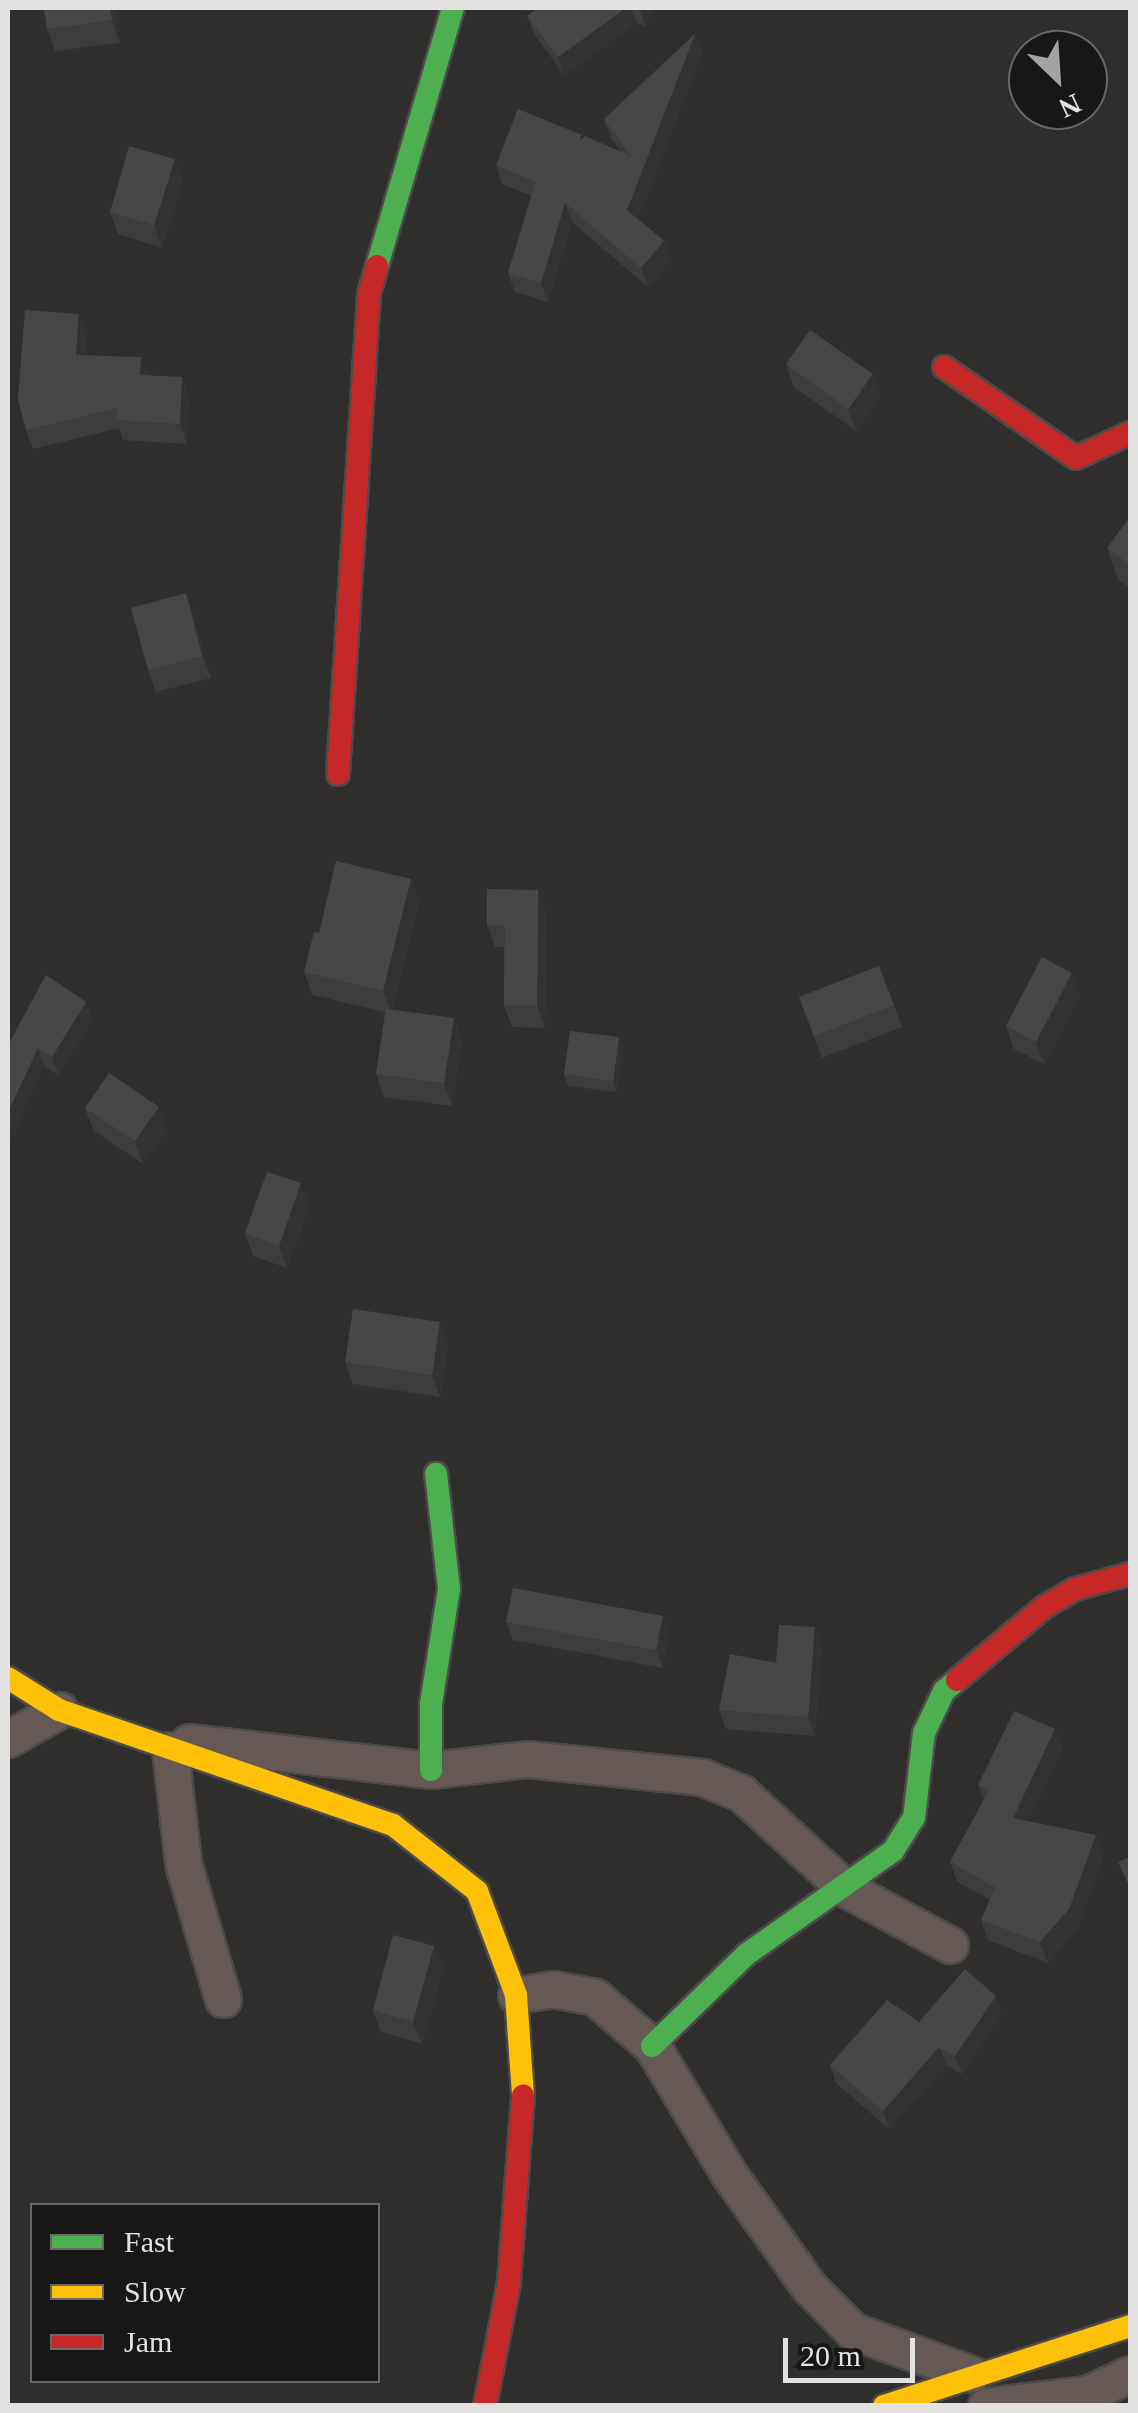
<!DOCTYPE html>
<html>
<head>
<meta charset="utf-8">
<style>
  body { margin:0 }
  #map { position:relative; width:1138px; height:2413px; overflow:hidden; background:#2f2e2d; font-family:"Times New Roman",serif }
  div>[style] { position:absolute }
  .roads { filter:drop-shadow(2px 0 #4c4b4a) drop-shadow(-2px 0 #4c4b4a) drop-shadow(0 2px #4c4b4a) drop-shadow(0 -2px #4c4b4a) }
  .street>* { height:35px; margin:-17.5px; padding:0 17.5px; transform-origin:17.5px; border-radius:17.5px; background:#665955 }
  .fast>* { height:22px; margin:-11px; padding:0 11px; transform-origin:11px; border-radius:11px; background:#4caf50 }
  .slow>* { height:22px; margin:-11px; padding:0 11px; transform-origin:11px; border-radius:11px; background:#ffc107 }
  .jam>* { height:22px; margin:-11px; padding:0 11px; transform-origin:11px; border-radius:11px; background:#c62828 }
  .wall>* { inset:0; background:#3e3d3c }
  .shaded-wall>* { inset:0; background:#323231 }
  .building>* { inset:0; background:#484746 }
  span { translate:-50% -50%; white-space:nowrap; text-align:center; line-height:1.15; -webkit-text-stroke:8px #181715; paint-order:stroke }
  .frame { position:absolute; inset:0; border:10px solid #e3e2e0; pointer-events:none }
  .legend { position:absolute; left:30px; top:2203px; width:350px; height:180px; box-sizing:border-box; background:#181715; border:2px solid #696866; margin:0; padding:12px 18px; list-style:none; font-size:30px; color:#e3e2e0 }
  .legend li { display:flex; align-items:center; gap:20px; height:50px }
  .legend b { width:50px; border:2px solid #696866 }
  .north { position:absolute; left:1008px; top:30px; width:100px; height:100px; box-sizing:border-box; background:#181715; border:2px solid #696866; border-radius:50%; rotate:155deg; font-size:28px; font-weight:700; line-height:40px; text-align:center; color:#e3e2e0 }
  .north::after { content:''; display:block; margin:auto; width:35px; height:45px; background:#a4a3a1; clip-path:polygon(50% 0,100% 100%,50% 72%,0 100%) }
  .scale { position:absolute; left:783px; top:2338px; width:132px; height:45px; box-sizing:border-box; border:5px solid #e3e2e0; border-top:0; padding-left:12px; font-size:30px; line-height:35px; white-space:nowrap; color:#e3e2e0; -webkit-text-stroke:8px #181715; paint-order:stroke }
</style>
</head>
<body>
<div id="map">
  <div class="roads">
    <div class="street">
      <i style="left:8px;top:1739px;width:59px;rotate:-29.6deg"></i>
      <i style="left:189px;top:1742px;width:244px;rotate:6.6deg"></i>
      <i style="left:431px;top:1770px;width:98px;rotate:-6.5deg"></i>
      <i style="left:528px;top:1759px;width:175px;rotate:5.9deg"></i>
      <i style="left:702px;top:1777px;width:42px;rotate:22.3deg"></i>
      <i style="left:741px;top:1793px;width:142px;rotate:42.4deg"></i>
      <i style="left:846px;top:1889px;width:118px;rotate:28.3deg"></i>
      <i style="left:170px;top:1750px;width:114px;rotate:83.4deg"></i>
      <i style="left:183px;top:1863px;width:142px;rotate:73.6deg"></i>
      <i style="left:516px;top:1995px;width:37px;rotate:-9deg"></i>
      <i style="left:553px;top:1989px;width:43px;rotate:10.8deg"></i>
      <i style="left:595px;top:1997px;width:75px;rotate:40.7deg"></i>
      <i style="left:652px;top:2046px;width:149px;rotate:59deg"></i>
      <i style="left:729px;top:2174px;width:138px;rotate:54.7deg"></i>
      <i style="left:809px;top:2287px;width:62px;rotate:45deg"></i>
      <i style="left:853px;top:2331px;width:126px;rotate:20deg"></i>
      <i style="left:986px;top:2406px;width:102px;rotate:-6.8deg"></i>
      <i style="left:1087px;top:2394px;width:47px;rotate:-24.9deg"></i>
    </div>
    <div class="fast">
      <i style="left:377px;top:266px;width:269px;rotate:-73.6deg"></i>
      <i style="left:431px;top:1770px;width:66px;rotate:-90deg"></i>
      <i style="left:431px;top:1704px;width:116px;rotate:-81.1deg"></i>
      <i style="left:449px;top:1589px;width:116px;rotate:-96.4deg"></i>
      <i style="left:652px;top:2046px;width:132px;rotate:-44.1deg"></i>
      <i style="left:747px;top:1954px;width:179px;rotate:-35.2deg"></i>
      <i style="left:893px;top:1851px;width:39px;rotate:-58deg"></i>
      <i style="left:914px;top:1818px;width:86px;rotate:-83.3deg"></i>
      <i style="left:924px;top:1733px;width:47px;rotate:-64.5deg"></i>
      <i style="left:944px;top:1691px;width:17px;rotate:-40deg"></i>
    </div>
    <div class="slow">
      <i style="left:8px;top:1678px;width:60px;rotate:32.1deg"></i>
      <i style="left:59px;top:1710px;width:353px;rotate:19deg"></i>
      <i style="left:393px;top:1825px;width:107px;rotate:38.2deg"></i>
      <i style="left:477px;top:1891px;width:111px;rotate:69.4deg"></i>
      <i style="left:516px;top:1995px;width:101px;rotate:86deg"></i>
      <i style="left:884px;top:2406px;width:259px;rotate:-18deg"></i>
    </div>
    <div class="jam">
      <i style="left:944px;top:367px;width:160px;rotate:34.6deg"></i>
      <i style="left:1076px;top:458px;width:60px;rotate:-24.8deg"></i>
      <i style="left:338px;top:774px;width:481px;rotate:-86.3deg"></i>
      <i style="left:369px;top:294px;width:29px;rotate:-74deg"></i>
      <i style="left:957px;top:1680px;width:114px;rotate:-40deg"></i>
      <i style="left:1044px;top:1607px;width:36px;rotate:-30deg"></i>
      <i style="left:1075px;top:1589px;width:57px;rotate:-15.3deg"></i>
      <i style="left:485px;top:2406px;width:126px;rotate:-79deg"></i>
      <i style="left:509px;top:2282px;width:187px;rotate:-85.7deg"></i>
    </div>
  </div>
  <div class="wall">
    <i style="clip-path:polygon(116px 8px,120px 43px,55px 51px,47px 29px)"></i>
    <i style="clip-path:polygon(539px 8px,654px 8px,645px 26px,637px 23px,564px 75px,534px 34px,527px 16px)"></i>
    <i style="clip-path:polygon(695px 34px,702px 53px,638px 219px,664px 241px,671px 260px,648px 287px,572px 222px,548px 302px,515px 292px,508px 273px,531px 196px,502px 184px,496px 165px,583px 138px,621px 151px,611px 138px,604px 119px)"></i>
    <i style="clip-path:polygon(183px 181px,162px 248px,118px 234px,110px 212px)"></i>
    <i style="clip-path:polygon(86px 333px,85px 355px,148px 376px,182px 377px,189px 397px,187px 444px,123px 440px,119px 428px,33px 449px,26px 430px)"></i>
    <i style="clip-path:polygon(786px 364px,881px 397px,856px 431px,794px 387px)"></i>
    <i style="clip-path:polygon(1130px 517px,1130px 588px,1118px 579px,1107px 548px)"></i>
    <i style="clip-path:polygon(186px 593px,194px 615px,211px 678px,156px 692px,148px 670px)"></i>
    <i style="clip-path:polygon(411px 879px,419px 901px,392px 1010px,454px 1018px,462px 1040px,452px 1106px,384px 1097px,376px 1074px,385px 1012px,312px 995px,304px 972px,319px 933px)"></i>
    <i style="clip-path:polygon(538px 890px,546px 912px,545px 1028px,512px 1027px,504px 1005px,504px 947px,495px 947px,487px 925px)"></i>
    <i style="clip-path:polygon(879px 966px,902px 1027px,822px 1058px,799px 997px)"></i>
    <i style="clip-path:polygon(1080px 995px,1044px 1064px,1014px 1049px,1006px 1026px)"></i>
    <i style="clip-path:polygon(86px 1002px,92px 1020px,58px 1075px,44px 1066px,8px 1144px,8px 1045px)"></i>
    <i style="clip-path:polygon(623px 1049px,617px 1092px,568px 1086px,564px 1074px)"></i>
    <i style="clip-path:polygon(159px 1107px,167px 1130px,143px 1164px,93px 1130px,85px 1108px)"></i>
    <i style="clip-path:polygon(310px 1206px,287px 1268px,253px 1256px,245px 1233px)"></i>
    <i style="clip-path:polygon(448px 1344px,440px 1397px,353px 1384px,345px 1362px)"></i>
    <i style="clip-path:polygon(506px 1622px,669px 1634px,663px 1668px,513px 1640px)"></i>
    <i style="clip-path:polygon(822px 1646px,815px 1736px,726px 1729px,719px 1710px,776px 1663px)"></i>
    <i style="clip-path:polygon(1055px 1729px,1062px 1749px,1028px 1821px,1103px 1856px,1077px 1930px,1048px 1963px,988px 1940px,981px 1920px,990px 1900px,957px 1882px,950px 1862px,984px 1799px,978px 1785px)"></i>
    <i style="clip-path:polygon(434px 1946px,443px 1968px,422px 2044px,381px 2032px,373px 2010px)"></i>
    <i style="clip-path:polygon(1002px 2014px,962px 2074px,946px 2065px,889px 2129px,836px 2083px,830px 2065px,919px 2022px)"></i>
  </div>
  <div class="shaded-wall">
    <i style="clip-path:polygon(110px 8px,116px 8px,120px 43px,112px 20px)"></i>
    <i style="clip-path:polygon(626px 8px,631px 8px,637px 23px,564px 75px,558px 57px)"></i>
    <i style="clip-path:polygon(639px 8px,654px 8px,645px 26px)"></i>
    <i style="clip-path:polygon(695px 34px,702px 53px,634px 229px,627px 210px)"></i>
    <i style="clip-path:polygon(175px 159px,183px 181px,162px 248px,154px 225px)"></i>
    <i style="clip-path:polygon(565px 203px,572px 222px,548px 302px,541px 283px)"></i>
    <i style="clip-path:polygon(664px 241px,671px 260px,648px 287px,641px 268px)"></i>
    <i style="clip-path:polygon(79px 314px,86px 333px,83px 374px,76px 355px)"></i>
    <i style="clip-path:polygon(141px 357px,148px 376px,140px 375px)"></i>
    <i style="clip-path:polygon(873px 374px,881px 397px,856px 431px,848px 409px)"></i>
    <i style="clip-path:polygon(182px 377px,189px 397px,187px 444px,180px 424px)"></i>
    <i style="clip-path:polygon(186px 593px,194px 615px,211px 678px,202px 656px)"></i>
    <i style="clip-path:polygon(411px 879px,419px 901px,391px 1013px,383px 991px)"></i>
    <i style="clip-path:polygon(538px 890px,546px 912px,545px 1028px,537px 1005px)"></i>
    <i style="clip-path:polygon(1072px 973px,1080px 995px,1044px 1064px,1036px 1042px)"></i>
    <i style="clip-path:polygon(86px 1002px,92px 1020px,58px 1075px,52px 1057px)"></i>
    <i style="clip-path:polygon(454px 1018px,462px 1040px,452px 1106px,444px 1083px)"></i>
    <i style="clip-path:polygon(619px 1037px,623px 1049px,617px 1092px,613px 1081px)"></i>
    <i style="clip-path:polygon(38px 1048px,44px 1066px,8px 1144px,8px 1112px)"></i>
    <i style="clip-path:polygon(159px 1107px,167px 1130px,143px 1164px,135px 1141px)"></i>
    <i style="clip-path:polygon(301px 1183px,310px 1206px,287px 1268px,279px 1246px)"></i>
    <i style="clip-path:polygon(440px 1322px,448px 1344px,440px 1397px,432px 1375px)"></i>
    <i style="clip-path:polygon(663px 1616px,669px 1634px,663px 1668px,656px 1650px)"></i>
    <i style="clip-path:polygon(815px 1627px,822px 1646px,815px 1736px,808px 1717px)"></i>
    <i style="clip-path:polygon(1055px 1729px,1062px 1749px,1020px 1839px,1013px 1818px)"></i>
    <i style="clip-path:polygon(1096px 1835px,1103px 1856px,1077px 1930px,1048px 1963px,1040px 1942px)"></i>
    <i style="clip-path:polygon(434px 1946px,443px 1968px,422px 2044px,413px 2022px)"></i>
    <i style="clip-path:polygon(996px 1996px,1002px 2014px,962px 2074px,955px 2056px)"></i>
    <i style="clip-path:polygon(939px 2047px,946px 2065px,889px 2129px,883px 2111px)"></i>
  </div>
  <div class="building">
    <i style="clip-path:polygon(44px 8px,110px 8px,112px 20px,47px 29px)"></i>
    <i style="clip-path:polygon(539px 8px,626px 8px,558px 57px,527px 16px)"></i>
    <i style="clip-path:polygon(695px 34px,627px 210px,664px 241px,641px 268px,565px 203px,541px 283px,508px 273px,536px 182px,496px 165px,518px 109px,582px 135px,578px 142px,585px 136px,631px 156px,604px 119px)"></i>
    <i style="clip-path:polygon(129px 146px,175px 159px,154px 225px,110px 212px)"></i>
    <i style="clip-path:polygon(25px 310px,79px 314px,76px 355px,141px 357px,140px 375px,182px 377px,180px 424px,116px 420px,117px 408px,26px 430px,18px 399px)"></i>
    <i style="clip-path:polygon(810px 330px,873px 374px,848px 409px,786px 364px)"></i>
    <i style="clip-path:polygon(1130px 517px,1130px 565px,1107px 548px)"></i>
    <i style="clip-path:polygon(186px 593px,202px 656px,148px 670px,131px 608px)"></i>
    <i style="clip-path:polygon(336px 861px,411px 879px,383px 991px,304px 972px,314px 932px,319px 933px)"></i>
    <i style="clip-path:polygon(487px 889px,538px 890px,537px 1005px,504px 1005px,505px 925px,487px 925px)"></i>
    <i style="clip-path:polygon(1042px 957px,1072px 973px,1036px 1042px,1006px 1026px)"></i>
    <i style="clip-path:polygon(879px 966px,894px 1005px,814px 1036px,799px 997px)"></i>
    <i style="clip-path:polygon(46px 975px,86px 1002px,52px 1057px,38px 1048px,8px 1112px,8px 1045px)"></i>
    <i style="clip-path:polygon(386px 1009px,454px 1018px,444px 1083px,376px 1074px)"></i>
    <i style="clip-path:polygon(570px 1031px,619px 1037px,613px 1081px,564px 1074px)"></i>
    <i style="clip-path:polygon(109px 1073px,159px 1107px,135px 1141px,85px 1108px)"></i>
    <i style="clip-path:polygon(267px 1172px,301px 1183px,279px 1246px,245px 1233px)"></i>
    <i style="clip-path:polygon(353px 1309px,440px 1322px,432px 1375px,345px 1362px)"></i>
    <i style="clip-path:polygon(513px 1588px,663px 1616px,656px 1650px,506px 1622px)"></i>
    <i style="clip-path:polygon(779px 1625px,815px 1627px,808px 1717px,719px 1710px,730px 1654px,776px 1663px)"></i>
    <i style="clip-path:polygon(1014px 1711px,1055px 1729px,1013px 1818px,1096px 1835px,1069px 1909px,1040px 1942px,981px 1920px,995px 1887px,950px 1862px,989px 1790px,978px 1785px)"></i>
    <i style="clip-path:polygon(1130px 1857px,1130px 1888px,1118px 1862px)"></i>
    <i style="clip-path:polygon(393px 1935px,434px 1946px,413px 2022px,373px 2010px)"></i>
    <i style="clip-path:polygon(965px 1969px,996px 1996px,955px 2056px,939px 2047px,883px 2111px,830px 2065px,887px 2000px,919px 2022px)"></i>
  </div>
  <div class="frame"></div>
  <ul class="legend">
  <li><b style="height:12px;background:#4caf50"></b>Fast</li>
  <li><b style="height:12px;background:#ffc107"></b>Slow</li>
  <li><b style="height:12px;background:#c62828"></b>Jam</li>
  </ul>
  <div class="north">N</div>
  <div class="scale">20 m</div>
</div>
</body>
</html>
